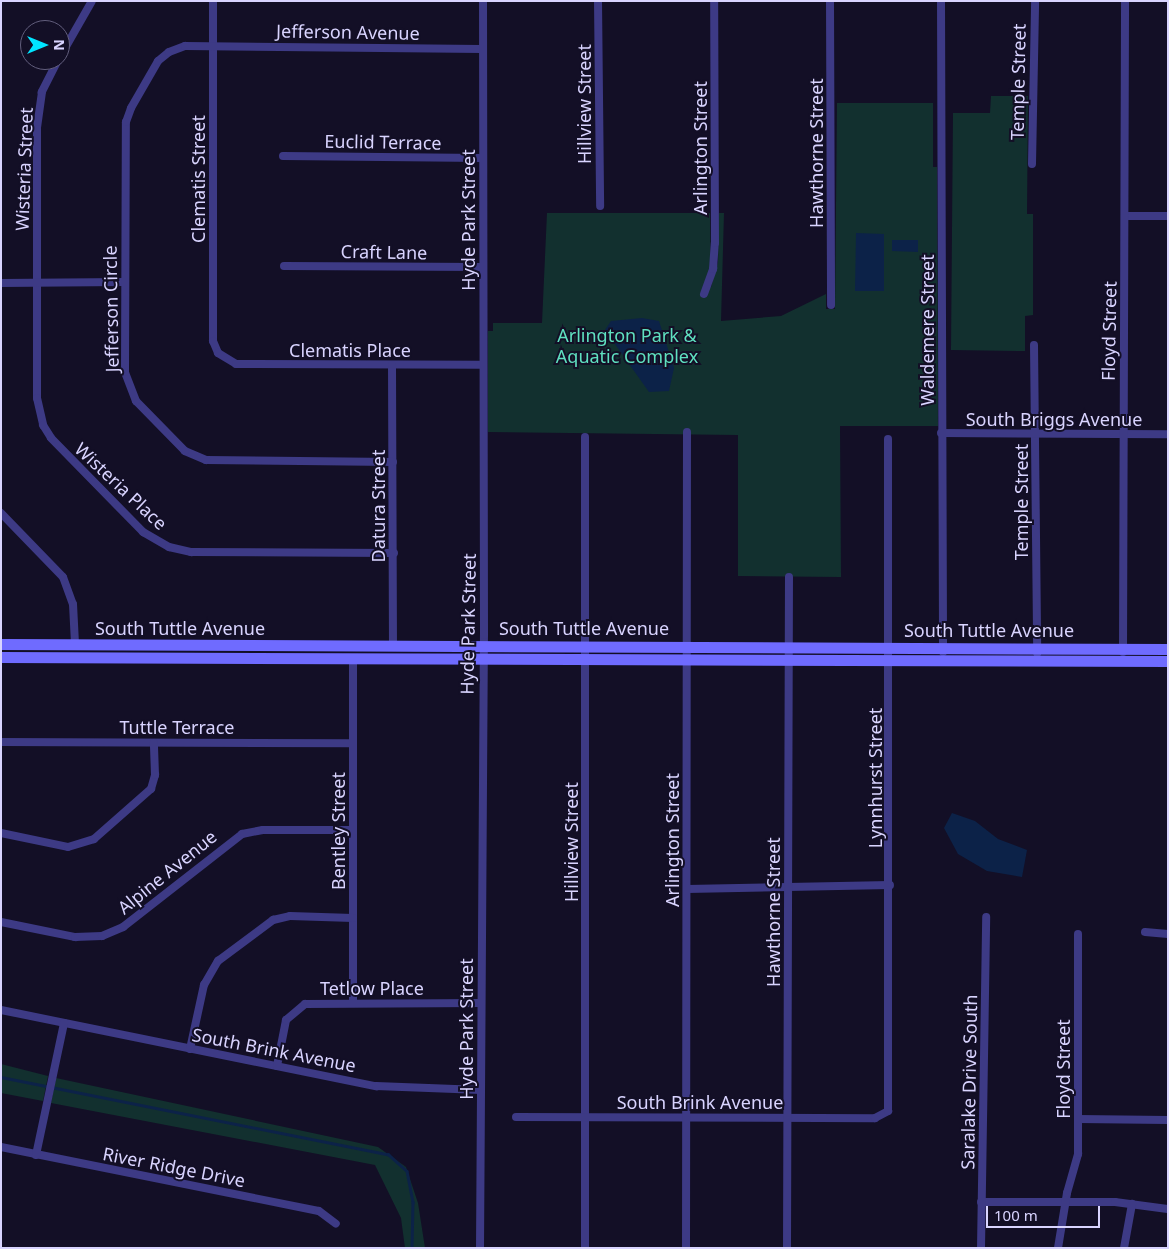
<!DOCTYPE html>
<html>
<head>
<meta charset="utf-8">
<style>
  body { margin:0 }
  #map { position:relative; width:1169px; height:1249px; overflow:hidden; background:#130f26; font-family:"Noto Sans",sans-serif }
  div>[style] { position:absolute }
  .green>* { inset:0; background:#12302f }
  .water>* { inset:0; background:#0c2248 }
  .stream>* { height:2.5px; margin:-1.25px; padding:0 1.25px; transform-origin:1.25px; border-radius:1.25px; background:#0c2248 }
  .minor>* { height:8px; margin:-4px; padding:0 4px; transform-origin:4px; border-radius:4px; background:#3d3a85 }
  .secondary>* { height:11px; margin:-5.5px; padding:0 5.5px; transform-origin:5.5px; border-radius:5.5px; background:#6f6bff }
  span { translate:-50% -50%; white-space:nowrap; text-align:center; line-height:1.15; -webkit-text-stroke:4px #130f26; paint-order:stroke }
  .street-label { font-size:18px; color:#d9d4ff }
  .park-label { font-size:18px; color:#5fe0c0 }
  .frame { position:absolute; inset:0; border:2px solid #d9d4ff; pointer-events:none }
  .north { position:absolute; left:20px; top:20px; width:50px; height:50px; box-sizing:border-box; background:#130f26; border:1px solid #625e7d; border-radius:50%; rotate:90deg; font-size:14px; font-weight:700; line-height:20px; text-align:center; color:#d9d4ff }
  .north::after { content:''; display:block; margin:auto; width:18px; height:22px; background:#00e5ff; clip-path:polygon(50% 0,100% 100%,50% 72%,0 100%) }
  .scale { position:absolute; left:986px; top:1206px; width:114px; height:22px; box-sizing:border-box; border:2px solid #d9d4ff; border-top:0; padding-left:6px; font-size:15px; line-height:18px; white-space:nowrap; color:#d9d4ff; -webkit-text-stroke:4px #130f26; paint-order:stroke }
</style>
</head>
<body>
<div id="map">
  <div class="green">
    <i style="clip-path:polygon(991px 96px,1028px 96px,1027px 214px,1033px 214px,1033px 315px,1025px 316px,1025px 351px,951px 350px,953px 113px,990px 113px)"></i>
    <i style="clip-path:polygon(837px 103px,933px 103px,933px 167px,937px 167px,938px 426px,840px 426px,841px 577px,738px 576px,738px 435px,488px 432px,488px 331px,493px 331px,493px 323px,542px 323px,547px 213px,710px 213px,711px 287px,718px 262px,719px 213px,724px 213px,721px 321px,781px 316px,826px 294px,826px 309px,835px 309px)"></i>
    <i style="clip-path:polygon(1px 1064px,48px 1076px,43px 1101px,1px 1093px)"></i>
    <i style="clip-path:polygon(56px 1078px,378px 1147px,406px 1167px,418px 1203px,425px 1248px,405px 1248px,401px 1218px,375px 1165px,51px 1103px)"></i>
  </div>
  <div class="water">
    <i style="clip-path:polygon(856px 233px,884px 234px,884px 291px,855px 291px)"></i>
    <i style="clip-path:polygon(892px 240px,918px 240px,918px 252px,892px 251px)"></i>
    <i style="clip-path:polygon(642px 318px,659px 321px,674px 368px,669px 391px,649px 392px,605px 330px,611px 321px)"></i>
    <i style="clip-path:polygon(952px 813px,975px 821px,998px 839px,1027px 850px,1022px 877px,987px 871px,958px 854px,944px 828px)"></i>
  </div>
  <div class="stream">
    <i style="left:1px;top:1077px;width:395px;rotate:11.3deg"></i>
    <i style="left:388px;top:1154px;width:25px;rotate:42deg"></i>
    <i style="left:407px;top:1171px;width:32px;rotate:79deg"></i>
    <i style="left:413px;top:1202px;width:46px;rotate:91.2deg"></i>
  </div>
  <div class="minor">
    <i style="left:213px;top:1px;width:340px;rotate:90deg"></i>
    <i style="left:213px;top:341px;width:13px;rotate:67deg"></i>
    <i style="left:218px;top:353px;width:21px;rotate:31deg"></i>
    <i style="left:236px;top:364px;width:247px;rotate:0.2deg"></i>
    <i style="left:598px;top:1px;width:205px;rotate:89.4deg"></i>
    <i style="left:830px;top:1px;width:304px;rotate:89.8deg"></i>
    <i style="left:941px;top:1px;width:651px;rotate:89.82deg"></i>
    <i style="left:60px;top:57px;width:64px;rotate:-60.3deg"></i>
    <i style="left:58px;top:60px;width:36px;rotate:117deg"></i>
    <i style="left:42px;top:92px;width:37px;rotate:98deg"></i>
    <i style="left:37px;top:129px;width:269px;rotate:90deg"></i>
    <i style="left:37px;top:398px;width:28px;rotate:77deg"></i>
    <i style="left:43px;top:425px;width:15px;rotate:58deg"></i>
    <i style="left:51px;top:438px;width:132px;rotate:45.6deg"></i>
    <i style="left:143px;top:532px;width:30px;rotate:30deg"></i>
    <i style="left:169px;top:547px;width:23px;rotate:13deg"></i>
    <i style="left:191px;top:552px;width:203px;rotate:0.3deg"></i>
    <i style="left:283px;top:156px;width:199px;rotate:0.6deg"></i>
    <i style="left:1032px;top:164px;width:163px;rotate:-88.9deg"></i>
    <i style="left:1126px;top:216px;width:42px"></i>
    <i style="left:284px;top:266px;width:199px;rotate:0.3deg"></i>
    <i style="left:1px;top:283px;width:124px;rotate:-0.5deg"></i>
    <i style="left:704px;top:294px;width:27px;rotate:-70deg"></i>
    <i style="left:713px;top:269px;width:26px;rotate:-86deg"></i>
    <i style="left:715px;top:243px;width:242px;rotate:-90.2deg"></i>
    <i style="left:1034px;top:345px;width:308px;rotate:89.4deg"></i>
    <i style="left:392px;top:365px;width:281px;rotate:89.8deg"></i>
    <i style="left:941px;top:433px;width:227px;rotate:0.3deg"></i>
    <i style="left:585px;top:437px;width:811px;rotate:90deg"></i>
    <i style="left:393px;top:462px;width:187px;rotate:-179.4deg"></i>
    <i style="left:206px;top:460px;width:23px;rotate:-157deg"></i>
    <i style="left:185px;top:451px;width:70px;rotate:-134.4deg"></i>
    <i style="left:136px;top:401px;width:31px;rotate:-111deg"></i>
    <i style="left:125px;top:372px;width:250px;rotate:-89.8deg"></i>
    <i style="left:126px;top:122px;width:15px;rotate:-70deg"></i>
    <i style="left:131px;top:108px;width:54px;rotate:-60.1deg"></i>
    <i style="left:158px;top:61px;width:14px;rotate:-39deg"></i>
    <i style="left:169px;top:52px;width:17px;rotate:-21deg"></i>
    <i style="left:185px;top:46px;width:297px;rotate:0.6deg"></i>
    <i style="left:1px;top:513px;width:89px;rotate:45.9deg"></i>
    <i style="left:63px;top:577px;width:29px;rotate:70deg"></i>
    <i style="left:73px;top:604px;width:40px;rotate:87.1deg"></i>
    <i style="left:1123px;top:652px;width:651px;rotate:-89.82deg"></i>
    <i style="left:1px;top:742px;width:352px;rotate:0.2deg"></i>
    <i style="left:1px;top:833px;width:68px;rotate:11.8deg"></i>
    <i style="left:68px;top:847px;width:27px;rotate:-17deg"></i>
    <i style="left:94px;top:839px;width:76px;rotate:-41.3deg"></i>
    <i style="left:151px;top:789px;width:15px;rotate:-74deg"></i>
    <i style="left:155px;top:775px;width:32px;rotate:-92deg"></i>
    <i style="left:687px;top:889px;width:203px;rotate:-1.1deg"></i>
    <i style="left:1px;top:922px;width:76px;rotate:11.5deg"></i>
    <i style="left:75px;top:937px;width:27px;rotate:-2deg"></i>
    <i style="left:102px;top:936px;width:23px;rotate:-23deg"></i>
    <i style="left:123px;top:927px;width:151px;rotate:-38deg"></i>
    <i style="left:242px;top:834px;width:21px;rotate:-11deg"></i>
    <i style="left:263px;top:830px;width:90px"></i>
    <i style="left:1145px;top:932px;width:23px;rotate:5deg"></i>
    <i style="left:353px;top:1002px;width:343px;rotate:-90deg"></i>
    <i style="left:1px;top:1010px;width:383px;rotate:11.5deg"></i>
    <i style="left:376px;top:1086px;width:105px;rotate:2.2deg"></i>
    <i style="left:190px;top:1049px;width:66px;rotate:-77.7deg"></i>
    <i style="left:204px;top:985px;width:28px;rotate:-60deg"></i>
    <i style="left:218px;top:961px;width:69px;rotate:-36.7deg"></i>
    <i style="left:273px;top:920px;width:17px;rotate:-13deg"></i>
    <i style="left:290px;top:916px;width:63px;rotate:1.8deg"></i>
    <i style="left:277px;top:1066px;width:47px;rotate:-78.9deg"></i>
    <i style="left:286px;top:1020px;width:25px;rotate:-40deg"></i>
    <i style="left:305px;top:1004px;width:176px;rotate:-0.3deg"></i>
    <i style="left:516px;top:1117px;width:359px;rotate:0.2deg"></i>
    <i style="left:875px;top:1118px;width:15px;rotate:-28deg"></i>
    <i style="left:888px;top:1111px;width:672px;rotate:-90deg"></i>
    <i style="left:1078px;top:1119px;width:90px;rotate:0.6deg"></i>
    <i style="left:1px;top:1147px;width:324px;rotate:11.4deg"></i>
    <i style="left:319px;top:1211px;width:21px;rotate:37deg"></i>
    <i style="left:36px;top:1155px;width:135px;rotate:-78deg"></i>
    <i style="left:981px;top:1202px;width:134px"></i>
    <i style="left:1115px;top:1202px;width:53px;rotate:7.5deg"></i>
    <i style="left:480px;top:1248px;width:613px;rotate:-89.63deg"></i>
    <i style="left:484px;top:635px;width:634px;rotate:-90.09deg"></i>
    <i style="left:686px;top:1248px;width:816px;rotate:-89.93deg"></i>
    <i style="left:787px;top:1248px;width:671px;rotate:-89.83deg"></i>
    <i style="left:981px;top:1248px;width:331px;rotate:-89.1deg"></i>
    <i style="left:1058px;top:1248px;width:56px;rotate:-80.7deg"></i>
    <i style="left:1067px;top:1193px;width:41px;rotate:-74.2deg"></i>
    <i style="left:1078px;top:1154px;width:220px;rotate:-90deg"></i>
    <i style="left:1124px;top:1248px;width:45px;rotate:-79.7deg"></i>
  </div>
  <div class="secondary">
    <i style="left:1px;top:644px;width:1167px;rotate:0.25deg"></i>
    <i style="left:1px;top:657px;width:1167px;rotate:0.2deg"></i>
  </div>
  <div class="street-label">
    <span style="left:348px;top:32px;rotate:1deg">Jefferson Avenue</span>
    <span style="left:1018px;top:82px;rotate:-89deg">Temple Street</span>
    <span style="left:584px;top:104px;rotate:-90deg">Hillview Street</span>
    <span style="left:383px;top:142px;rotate:1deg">Euclid Terrace</span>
    <span style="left:700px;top:148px;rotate:-90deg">Arlington Street</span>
    <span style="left:816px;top:153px;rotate:-90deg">Hawthorne Street</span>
    <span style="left:24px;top:169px;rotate:-88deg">Wisteria Street</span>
    <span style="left:198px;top:179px;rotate:-90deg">Clematis Street</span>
    <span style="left:468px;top:220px;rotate:-90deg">Hyde Park Street</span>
    <span style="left:384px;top:252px;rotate:1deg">Craft Lane</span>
    <span style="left:111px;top:309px;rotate:-91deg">Jefferson Circle</span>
    <span style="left:927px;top:330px;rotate:-90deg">Waldemere Street</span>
    <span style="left:1109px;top:331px;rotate:-89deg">Floyd Street</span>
    <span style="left:350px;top:350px">Clematis Place</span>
    <span style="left:1054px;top:419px">South Briggs Avenue</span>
    <span style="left:121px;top:486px;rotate:43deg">Wisteria Place</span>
    <span style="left:1021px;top:502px;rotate:-90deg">Temple Street</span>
    <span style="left:378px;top:506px;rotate:-90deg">Datura Street</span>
    <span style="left:468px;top:624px;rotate:-89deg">Hyde Park Street</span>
    <span style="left:180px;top:628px">South Tuttle Avenue</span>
    <span style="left:584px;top:628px">South Tuttle Avenue</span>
    <span style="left:989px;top:630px">South Tuttle Avenue</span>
    <span style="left:177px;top:727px">Tuttle Terrace</span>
    <span style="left:875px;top:778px;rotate:-90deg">Lynnhurst Street</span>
    <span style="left:338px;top:831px;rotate:-90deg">Bentley Street</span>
    <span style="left:672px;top:840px;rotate:-90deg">Arlington Street</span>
    <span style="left:571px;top:842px;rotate:-90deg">Hillview Street</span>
    <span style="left:167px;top:872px;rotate:-39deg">Alpine Avenue</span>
    <span style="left:773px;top:912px;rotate:-90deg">Hawthorne Street</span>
    <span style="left:372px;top:988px">Tetlow Place</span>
    <span style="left:466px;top:1029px;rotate:-90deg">Hyde Park Street</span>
    <span style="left:274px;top:1050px;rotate:11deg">South Brink Avenue</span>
    <span style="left:1063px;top:1069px;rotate:-90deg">Floyd Street</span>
    <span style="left:969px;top:1082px;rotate:-89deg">Saralake Drive South</span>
    <span style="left:700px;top:1102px">South Brink Avenue</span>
    <span style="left:174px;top:1167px;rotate:11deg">River Ridge Drive</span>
  </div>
  <div class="park-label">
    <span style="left:627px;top:346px">Arlington Park &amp;<br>Aquatic Complex</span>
  </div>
  <div class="frame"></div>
  <div class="north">N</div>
  <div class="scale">100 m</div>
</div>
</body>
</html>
